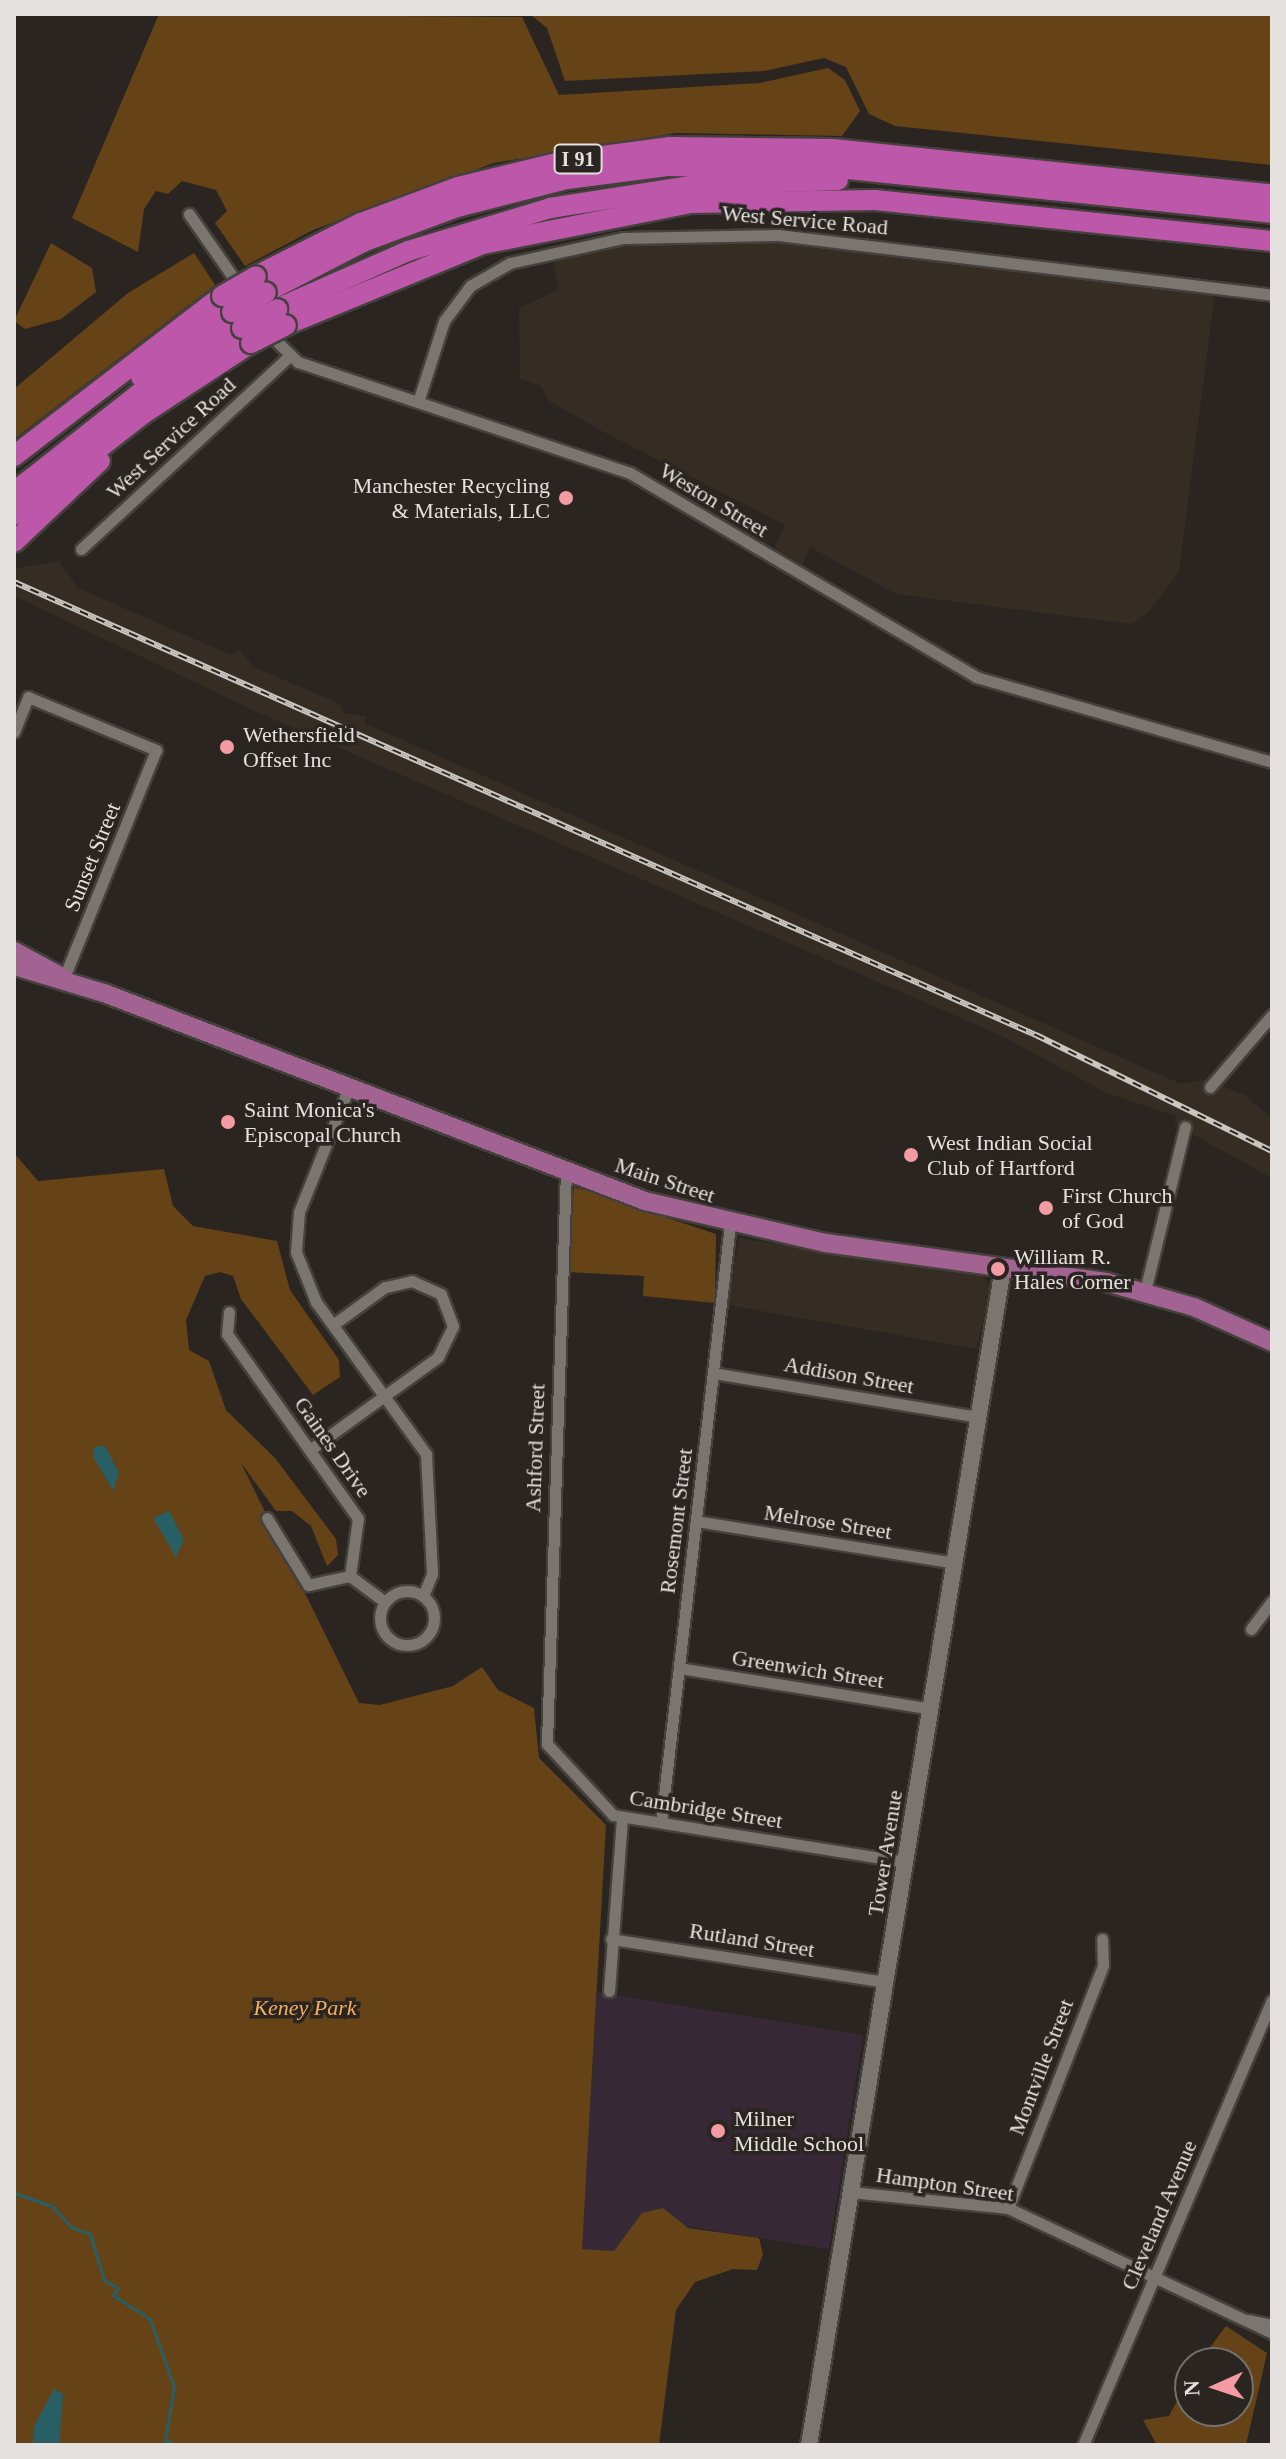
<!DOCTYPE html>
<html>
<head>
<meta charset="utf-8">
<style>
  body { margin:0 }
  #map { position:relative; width:1286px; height:2459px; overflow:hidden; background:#2a2520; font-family:"Times New Roman",serif }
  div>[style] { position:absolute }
  .built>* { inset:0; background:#352d23 }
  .education>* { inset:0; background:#362835 }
  .green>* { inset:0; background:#654317 }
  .water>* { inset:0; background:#285f65 }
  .stream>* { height:3px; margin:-1.5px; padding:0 1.5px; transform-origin:1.5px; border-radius:1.5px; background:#285f65 }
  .roads { filter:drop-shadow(2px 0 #44413d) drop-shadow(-2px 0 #44413d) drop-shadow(0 2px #44413d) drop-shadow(0 -2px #44413d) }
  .street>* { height:11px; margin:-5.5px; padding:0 5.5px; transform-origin:5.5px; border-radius:5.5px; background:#7a756f }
  .street>.ring { margin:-5.5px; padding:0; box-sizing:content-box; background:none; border:11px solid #7a756f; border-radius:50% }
  .secondary>* { height:16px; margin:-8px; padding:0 8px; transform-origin:8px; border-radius:8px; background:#7a756f }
  .primary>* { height:18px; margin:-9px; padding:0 9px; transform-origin:9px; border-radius:9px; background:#a26392 }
  .highway>* { height:20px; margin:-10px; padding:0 10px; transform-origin:10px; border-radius:10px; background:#bd57a9 }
  .rail>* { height:6px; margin-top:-3px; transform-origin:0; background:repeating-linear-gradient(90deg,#2a2520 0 9px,#c9c6c2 0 18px); box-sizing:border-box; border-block:2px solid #c9c6c2 }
  .bridges { filter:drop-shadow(2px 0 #44413d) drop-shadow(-2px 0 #44413d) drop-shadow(0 2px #44413d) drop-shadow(0 -2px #44413d) }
  .highway-bridge>* { height:20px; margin:-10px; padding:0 10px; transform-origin:10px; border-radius:10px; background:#bd57a9 }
  .dots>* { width:22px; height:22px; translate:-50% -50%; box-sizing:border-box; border:4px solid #2a2520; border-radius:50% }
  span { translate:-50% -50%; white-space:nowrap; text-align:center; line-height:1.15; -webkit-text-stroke:7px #2a2520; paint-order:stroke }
  .shield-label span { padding:2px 6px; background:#2a2520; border:2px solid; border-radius:6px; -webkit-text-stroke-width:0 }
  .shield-label { font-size:20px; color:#e4e1de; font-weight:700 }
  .street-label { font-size:22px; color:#e4e1de }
  .poi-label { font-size:22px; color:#e4e1de }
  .right { translate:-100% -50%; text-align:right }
  .left { translate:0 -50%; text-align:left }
  .park-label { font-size:22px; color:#f4af5d; font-style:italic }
  .frame { position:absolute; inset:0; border:16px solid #e4e1de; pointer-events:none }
  .north { position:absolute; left:1174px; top:2347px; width:80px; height:80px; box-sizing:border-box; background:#2a2520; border:2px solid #74706c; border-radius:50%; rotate:267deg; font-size:22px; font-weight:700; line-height:32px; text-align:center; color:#e4e1de }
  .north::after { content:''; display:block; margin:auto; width:28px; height:36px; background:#f49aa3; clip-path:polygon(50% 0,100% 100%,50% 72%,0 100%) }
</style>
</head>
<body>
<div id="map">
  <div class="built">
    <i style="clip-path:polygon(727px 237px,1215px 292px,1179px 572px,1150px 610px,1132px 624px,896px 594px,810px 547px,802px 565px,774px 547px,785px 525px,598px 429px,549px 401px,541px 386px,520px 379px,519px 308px,559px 290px,553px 259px,611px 246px)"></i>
    <i style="clip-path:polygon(59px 561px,78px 588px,231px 655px,238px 649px,254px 667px,340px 704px,343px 713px,367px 717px,364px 723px,1181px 1084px,1206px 1080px,1243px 1094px,1272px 1118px,1272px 1178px,1174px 1124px,1176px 1116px,1107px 1093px,1000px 1035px,257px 712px,14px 596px,14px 569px)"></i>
    <i style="clip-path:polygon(739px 1238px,982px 1275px,991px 1285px,977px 1349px,727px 1305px)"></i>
  </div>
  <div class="education">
    <i style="clip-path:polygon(597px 1992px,863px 2035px,829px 2249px,686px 2226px,682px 2255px,581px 2249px)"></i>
  </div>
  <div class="green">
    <i style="clip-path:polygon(159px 14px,522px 17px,559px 95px,760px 83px,828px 68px,845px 80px,860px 111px,842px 136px,676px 133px,494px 163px,313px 230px,245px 266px,215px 223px,227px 211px,216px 190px,182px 181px,168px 194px,156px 191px,144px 209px,138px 252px,72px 218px)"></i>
    <i style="clip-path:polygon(530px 14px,1272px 14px,1272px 165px,895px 126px,869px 114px,846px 67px,824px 58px,764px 71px,565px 81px,547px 28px)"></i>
    <i style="clip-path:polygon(51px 243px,92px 268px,96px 292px,61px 319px,25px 329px,14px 321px)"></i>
    <i style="clip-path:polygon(194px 253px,215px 285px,14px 439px,14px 389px,128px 293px)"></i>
    <i style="clip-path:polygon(14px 1153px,38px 1181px,164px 1169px,173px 1206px,193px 1226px,277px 1241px,290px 1290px,339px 1360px,340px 1377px,313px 1395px,241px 1299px,233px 1276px,220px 1272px,205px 1276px,186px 1320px,189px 1350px,209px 1361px,226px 1410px,275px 1458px,336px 1539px,338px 1555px,327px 1566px,311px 1526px,292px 1511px,276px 1511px,241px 1463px,359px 1703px,380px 1705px,453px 1686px,482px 1667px,498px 1690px,534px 1708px,539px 1758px,606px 1825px,582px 2249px,614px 2251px,642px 2213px,663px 2208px,688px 2228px,759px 2238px,763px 2254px,757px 2270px,733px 2269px,695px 2282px,676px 2310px,659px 2445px,14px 2445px)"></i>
    <i style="clip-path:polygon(574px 1187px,716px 1234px,715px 1303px,643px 1296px,644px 1276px,566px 1272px)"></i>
    <i style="clip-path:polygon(1226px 2326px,1267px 2353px,1246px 2445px,1157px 2445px,1143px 2420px,1169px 2416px,1190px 2376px,1190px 2411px,1238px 2411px,1238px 2363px,1198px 2363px)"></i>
  </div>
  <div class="water">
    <i style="clip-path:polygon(105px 1446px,119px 1473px,113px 1491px,93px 1456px,95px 1446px)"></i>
    <i style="clip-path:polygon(169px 1511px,184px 1540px,176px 1557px,153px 1518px)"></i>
    <i style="clip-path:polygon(54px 2389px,63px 2394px,59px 2445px,33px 2445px,34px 2426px)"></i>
  </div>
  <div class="stream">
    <i style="left:14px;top:2193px;width:40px;rotate:18.9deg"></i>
    <i style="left:52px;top:2206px;width:28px;rotate:48deg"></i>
    <i style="left:71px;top:2227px;width:20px;rotate:20deg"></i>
    <i style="left:90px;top:2234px;width:48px;rotate:73.1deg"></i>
    <i style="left:104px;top:2280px;width:16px;rotate:30deg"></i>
    <i style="left:118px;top:2288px;width:9px;rotate:126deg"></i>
    <i style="left:113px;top:2295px;width:44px;rotate:33deg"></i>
    <i style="left:150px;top:2319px;width:72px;rotate:70.6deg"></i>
    <i style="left:174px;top:2387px;width:54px;rotate:99.6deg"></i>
    <i style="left:165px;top:2440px;width:11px;rotate:27deg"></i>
  </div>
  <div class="roads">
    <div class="street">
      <i style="left:189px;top:214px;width:93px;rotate:55.1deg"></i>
      <i style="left:268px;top:333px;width:42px;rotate:44deg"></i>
      <i style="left:298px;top:362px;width:350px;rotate:18.5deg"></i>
      <i style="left:630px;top:473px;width:402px;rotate:30.5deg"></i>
      <i style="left:976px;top:677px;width:308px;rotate:16deg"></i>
      <i style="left:418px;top:402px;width:85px;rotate:-72.2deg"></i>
      <i style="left:444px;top:321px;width:44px;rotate:-53.4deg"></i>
      <i style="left:470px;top:286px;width:46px;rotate:-29.9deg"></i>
      <i style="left:510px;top:263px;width:116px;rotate:-12.5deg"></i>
      <i style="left:623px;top:238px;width:155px;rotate:-1.1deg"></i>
      <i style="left:778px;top:235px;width:498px;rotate:6.9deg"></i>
      <i style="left:81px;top:549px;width:282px;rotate:-42.8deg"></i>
      <i style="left:14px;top:732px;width:38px;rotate:-68deg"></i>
      <i style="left:28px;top:697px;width:139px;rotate:22.5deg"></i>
      <i style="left:156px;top:750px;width:246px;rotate:112deg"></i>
      <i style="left:349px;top:1087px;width:135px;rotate:111.8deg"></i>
      <i style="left:299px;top:1212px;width:40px;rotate:94.3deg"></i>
      <i style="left:296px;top:1252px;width:54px;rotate:68.2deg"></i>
      <i style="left:316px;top:1302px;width:188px;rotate:54.1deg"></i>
      <i style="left:426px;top:1454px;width:120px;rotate:87.1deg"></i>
      <i style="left:432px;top:1574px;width:24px;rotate:112deg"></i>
      <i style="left:1210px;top:1087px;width:95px;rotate:-49.3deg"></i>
      <i style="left:566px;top:1170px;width:574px;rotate:91.9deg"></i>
      <i style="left:547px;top:1744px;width:97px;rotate:47.1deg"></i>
      <i style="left:613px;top:1815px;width:297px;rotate:9.1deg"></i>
      <i style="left:1145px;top:1291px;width:169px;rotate:-76.3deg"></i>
      <i style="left:229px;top:1312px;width:22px;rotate:95deg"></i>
      <i style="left:227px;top:1334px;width:226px;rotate:54.6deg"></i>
      <i style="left:358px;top:1518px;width:59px;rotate:97.9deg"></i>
      <i style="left:350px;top:1576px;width:44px;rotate:36.6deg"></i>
      <i style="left:713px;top:1373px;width:269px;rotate:9.4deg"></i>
      <i style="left:311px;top:1449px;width:157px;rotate:-35.9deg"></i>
      <i style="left:438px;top:1357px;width:34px;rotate:-64deg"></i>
      <i style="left:453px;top:1326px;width:34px;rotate:-111deg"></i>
      <i style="left:441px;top:1294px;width:32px;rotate:-156deg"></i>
      <i style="left:412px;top:1281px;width:28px;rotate:167deg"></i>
      <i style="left:385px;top:1287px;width:63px;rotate:144deg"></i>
      <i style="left:267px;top:1518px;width:79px;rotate:58.5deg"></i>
      <i style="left:308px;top:1585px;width:43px;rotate:-12.1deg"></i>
      <i style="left:696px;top:1521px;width:261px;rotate:9.2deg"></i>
      <i class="ring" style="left:380px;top:1591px;width:43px;height:43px"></i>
      <i style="left:1251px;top:1629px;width:35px;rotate:-53deg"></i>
      <i style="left:679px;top:1668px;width:255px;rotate:9.2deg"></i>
      <i style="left:661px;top:1822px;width:601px;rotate:-83.41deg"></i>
      <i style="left:611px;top:1939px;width:278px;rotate:8.9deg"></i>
      <i style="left:609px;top:1991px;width:174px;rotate:-85.7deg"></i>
      <i style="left:851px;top:2192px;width:158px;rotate:5.8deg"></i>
      <i style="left:1008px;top:2208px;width:292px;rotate:25.3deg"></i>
      <i style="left:1008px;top:2208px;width:261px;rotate:-68.6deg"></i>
      <i style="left:1103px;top:1965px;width:26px;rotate:-92deg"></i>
      <i style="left:1248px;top:2320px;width:25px;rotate:12deg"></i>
      <i style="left:1083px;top:2445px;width:483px;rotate:-67deg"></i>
    </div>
    <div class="secondary">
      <i style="left:809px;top:2445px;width:1193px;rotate:-80.64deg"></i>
    </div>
    <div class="primary">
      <i style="left:14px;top:951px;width:57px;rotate:28.4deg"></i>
      <i style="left:14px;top:966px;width:94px;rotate:16.7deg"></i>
      <i style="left:104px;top:993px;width:580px;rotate:21.03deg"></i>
      <i style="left:645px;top:1201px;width:186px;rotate:13.1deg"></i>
      <i style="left:826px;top:1243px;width:283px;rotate:7.9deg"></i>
      <i style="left:1106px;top:1282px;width:91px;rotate:15.9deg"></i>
      <i style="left:1194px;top:1307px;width:85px;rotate:24.2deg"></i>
    </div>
    <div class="highway">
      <i style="left:256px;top:276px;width:118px;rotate:-26.8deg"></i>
      <i style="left:361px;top:223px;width:103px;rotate:-20.4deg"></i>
      <i style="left:458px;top:187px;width:110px;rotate:-13.7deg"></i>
      <i style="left:565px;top:161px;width:106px;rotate:-7.6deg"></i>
      <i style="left:670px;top:147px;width:163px;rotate:0.7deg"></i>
      <i style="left:833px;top:149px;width:441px;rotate:5.9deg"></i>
      <i style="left:266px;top:292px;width:109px;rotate:-27.3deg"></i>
      <i style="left:363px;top:242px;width:100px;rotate:-20.4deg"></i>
      <i style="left:457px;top:207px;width:114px;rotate:-14.3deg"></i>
      <i style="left:567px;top:179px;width:101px;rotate:-7.4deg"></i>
      <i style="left:667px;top:166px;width:171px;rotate:0.7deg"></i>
      <i style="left:838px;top:168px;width:436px;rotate:5.9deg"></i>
      <i style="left:277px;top:309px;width:143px;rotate:-23.9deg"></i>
      <i style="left:408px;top:251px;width:148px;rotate:-16.8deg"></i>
      <i style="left:550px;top:208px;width:149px;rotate:-8.9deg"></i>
      <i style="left:697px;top:185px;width:141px;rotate:-2deg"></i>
      <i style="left:286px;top:325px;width:213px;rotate:-22.4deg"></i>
      <i style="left:483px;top:244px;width:212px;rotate:-11.2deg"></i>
      <i style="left:691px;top:203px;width:184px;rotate:-0.9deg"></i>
      <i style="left:875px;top:200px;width:399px;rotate:5.9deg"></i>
      <i style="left:141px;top:377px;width:112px;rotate:-35.5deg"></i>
      <i style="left:14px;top:456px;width:262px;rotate:-37.6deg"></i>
      <i style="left:14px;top:492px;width:160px;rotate:-38.2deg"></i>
      <i style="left:140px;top:393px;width:121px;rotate:-32.5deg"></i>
      <i style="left:14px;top:515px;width:164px;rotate:-38.1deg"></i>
      <i style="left:143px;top:414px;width:129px;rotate:-33.3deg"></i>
      <i style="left:14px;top:542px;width:118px;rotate:-43.3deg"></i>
    </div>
  </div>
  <div class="rail">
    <i style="left:14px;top:582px;width:1118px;rotate:23.91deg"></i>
    <i style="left:1036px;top:1035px;width:263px;rotate:26.2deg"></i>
  </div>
  <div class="bridges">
    <div class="highway-bridge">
      <i style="left:222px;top:296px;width:39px;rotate:-30deg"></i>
      <i style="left:232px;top:312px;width:39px;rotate:-30deg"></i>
      <i style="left:242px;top:328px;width:40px;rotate:-28deg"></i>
      <i style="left:251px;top:343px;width:39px;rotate:-27deg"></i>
    </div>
  </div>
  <div class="dots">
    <i style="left:566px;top:498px;background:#f49aa3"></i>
    <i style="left:227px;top:747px;background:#f49aa3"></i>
    <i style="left:228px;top:1122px;background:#f49aa3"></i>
    <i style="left:911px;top:1155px;background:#f49aa3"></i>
    <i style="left:1046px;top:1208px;background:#f49aa3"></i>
    <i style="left:998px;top:1269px;background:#f49aa3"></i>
    <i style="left:718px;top:2131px;background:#f49aa3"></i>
  </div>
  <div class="shield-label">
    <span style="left:578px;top:159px">I 91</span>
  </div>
  <div class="street-label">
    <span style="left:805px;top:220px;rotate:5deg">West Service Road</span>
    <span style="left:171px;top:438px;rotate:-43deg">West Service Road</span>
    <span style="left:714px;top:500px;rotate:31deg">Weston Street</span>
    <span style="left:92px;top:857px;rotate:-68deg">Sunset Street</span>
    <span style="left:665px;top:1180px;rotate:18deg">Main Street</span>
    <span style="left:849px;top:1375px;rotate:10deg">Addison Street</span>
    <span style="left:333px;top:1447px;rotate:55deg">Gaines Drive</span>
    <span style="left:535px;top:1448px;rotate:-88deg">Ashford Street</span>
    <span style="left:676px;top:1521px;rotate:-83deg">Rosemont Street</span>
    <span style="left:828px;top:1522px;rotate:9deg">Melrose Street</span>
    <span style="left:808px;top:1669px;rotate:9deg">Greenwich Street</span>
    <span style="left:706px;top:1809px;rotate:9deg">Cambridge Street</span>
    <span style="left:885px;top:1853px;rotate:-81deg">Tower Avenue</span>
    <span style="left:752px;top:1940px;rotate:9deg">Rutland Street</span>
    <span style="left:1041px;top:2067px;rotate:-69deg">Montville Street</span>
    <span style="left:945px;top:2184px;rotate:8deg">Hampton Street</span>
    <span style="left:1159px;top:2215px;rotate:-67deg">Cleveland Avenue</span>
  </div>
  <div class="poi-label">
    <span class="right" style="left:550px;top:498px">Manchester Recycling<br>&amp; Materials, LLC</span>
    <span class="left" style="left:243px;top:747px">Wethersfield<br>Offset Inc</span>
    <span class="left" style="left:244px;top:1122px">Saint Monica's<br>Episcopal Church</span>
    <span class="left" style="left:927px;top:1155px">West Indian Social<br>Club of Hartford</span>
    <span class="left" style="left:1062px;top:1208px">First Church<br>of God</span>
    <span class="left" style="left:1014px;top:1269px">William R.<br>Hales Corner</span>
    <span class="left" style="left:734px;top:2131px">Milner<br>Middle School</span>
  </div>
  <div class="park-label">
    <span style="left:305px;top:2008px">Keney Park</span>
  </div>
  <div class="frame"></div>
  <div class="north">N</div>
</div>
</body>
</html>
